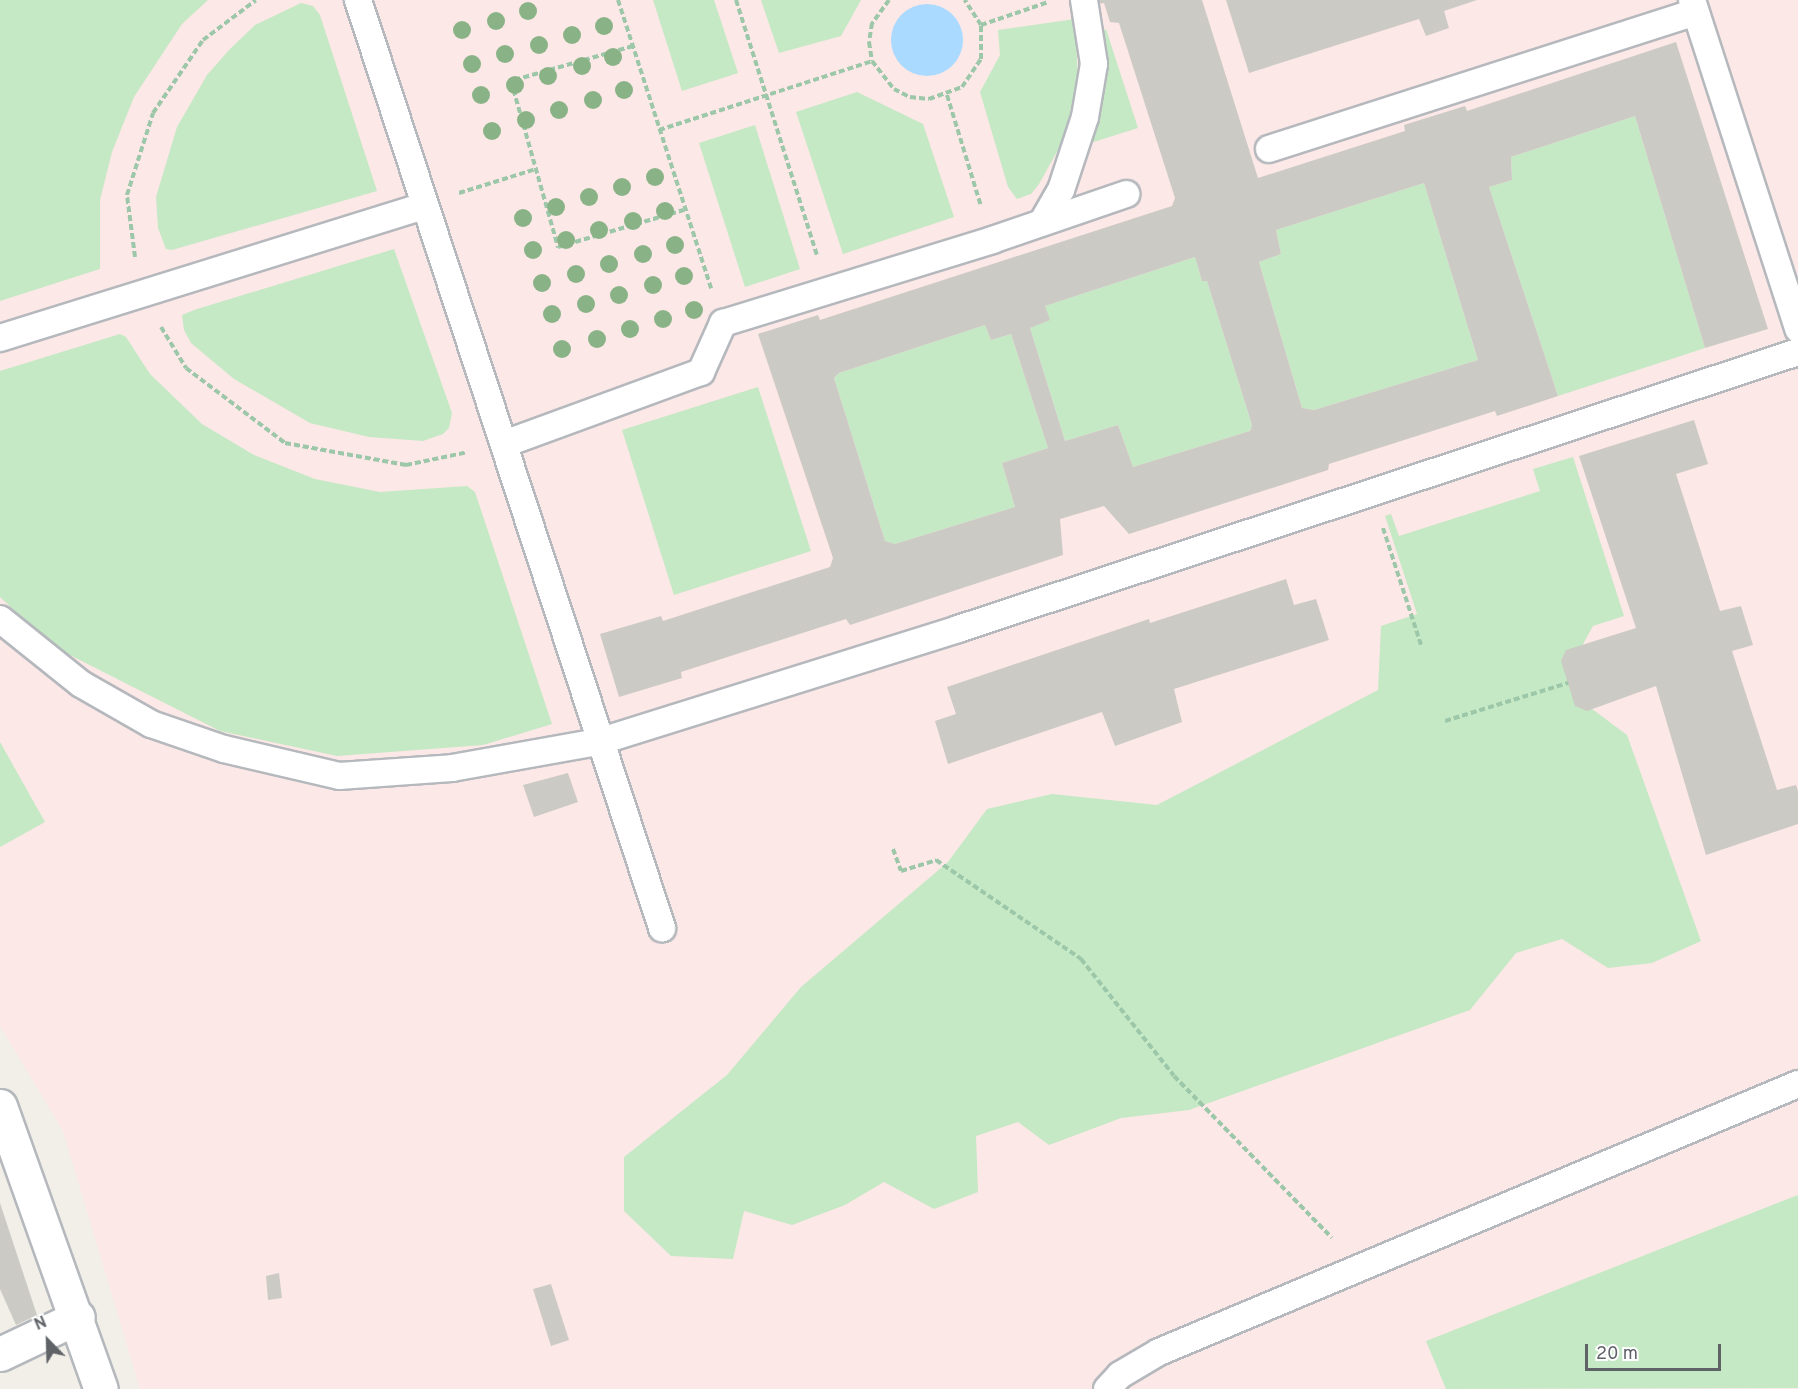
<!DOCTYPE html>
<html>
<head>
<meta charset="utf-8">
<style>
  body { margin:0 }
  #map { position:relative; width:1798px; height:1389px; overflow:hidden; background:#f1efe8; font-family:Overpass,sans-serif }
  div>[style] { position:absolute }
  .medical>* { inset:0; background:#fce8e6 }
  .green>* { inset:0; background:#c5e8c5 }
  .water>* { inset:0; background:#aadaff }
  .round { border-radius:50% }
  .building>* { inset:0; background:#cccac5 }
  .path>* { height:4px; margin-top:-2px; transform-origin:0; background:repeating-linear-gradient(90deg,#9cc7a9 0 6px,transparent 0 9px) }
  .roads { filter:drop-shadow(2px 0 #b5b8bc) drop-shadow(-2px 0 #b5b8bc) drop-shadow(0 2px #b5b8bc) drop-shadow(0 -2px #b5b8bc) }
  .service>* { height:26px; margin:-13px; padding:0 13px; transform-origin:13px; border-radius:13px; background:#fff }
  .minor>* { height:33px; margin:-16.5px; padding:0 16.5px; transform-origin:16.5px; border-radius:16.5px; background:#fff }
  .trees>* { width:18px; height:18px; margin:-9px; border-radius:50%; background:#89b387 }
  span { translate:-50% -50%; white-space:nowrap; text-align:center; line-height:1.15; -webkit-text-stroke:4.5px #fff; paint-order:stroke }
  .north { position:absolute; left:18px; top:1311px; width:60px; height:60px; -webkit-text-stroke:4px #fff; paint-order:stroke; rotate:337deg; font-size:16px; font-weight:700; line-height:24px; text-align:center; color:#5f6368 }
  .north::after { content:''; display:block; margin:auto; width:21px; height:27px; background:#5f6368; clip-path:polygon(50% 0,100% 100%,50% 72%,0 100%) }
  .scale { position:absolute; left:1585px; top:1344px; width:136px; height:27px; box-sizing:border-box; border:3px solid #5f6368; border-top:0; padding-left:8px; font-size:18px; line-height:21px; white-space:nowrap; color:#5f6368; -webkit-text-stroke:4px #fff; paint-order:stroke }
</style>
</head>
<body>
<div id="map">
  <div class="medical">
    <i style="clip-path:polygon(0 0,1798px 0,1798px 1389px,140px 1389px,63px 1131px,0 1026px)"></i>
  </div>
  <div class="green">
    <i style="clip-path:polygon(0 0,208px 0,182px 24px,134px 97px,112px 152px,100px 200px,100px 269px,0 301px)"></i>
    <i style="clip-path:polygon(653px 0,714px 0,738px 73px,682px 91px)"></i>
    <i style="clip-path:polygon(761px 0,861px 0,841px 36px,779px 53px)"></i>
    <i style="clip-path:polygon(301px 3px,313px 6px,320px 15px,377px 191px,172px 250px,166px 249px,158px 228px,156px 197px,177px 127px,207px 75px,230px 49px,255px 25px)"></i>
    <i style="clip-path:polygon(1075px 19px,1078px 79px,1064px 139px,1039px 184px,1031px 194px,1017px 199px,1008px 187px,980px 92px,1000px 55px,998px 30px)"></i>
    <i style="clip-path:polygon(1106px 29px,1138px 128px,1084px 145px,1097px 33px)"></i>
    <i style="clip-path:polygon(857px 92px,923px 124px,954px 217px,843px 254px,796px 112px)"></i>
    <i style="clip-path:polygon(1635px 116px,1705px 348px,1558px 396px,1489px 187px,1512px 180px,1511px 157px)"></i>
    <i style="clip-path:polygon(755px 125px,800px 269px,745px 287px,699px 143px)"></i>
    <i style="clip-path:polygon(1424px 183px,1478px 360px,1314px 410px,1302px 408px,1259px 262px,1281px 254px,1276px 230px)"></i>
    <i style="clip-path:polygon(394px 249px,452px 413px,449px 428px,443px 434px,423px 441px,369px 437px,310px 423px,234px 379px,191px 343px,184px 330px,182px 315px,194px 310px)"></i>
    <i style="clip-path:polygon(1195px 257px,1202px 281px,1207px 281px,1252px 425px,1250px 431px,1133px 467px,1118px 425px,1065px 441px,1030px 328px,1049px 320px,1045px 306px)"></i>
    <i style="clip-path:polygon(985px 325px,991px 340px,1011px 334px,1048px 448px,1002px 463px,1015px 507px,895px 544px,885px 541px,834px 378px,839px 373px)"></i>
    <i style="clip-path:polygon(120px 334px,126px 337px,150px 374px,202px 424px,254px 455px,315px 479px,380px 492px,467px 486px,475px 492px,552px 724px,483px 745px,337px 756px,220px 731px,52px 646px,0 597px,0 371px)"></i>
    <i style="clip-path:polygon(758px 387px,811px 551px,674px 595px,622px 430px)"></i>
    <i style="clip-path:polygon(1573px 457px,1624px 616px,1593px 626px,1572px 664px,1580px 700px,1627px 735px,1701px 941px,1652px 963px,1608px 968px,1562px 939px,1516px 953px,1470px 1010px,1189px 1110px,1121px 1118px,1049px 1145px,1018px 1122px,976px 1136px,978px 1192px,934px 1209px,884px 1182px,845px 1205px,792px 1225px,744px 1211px,733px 1259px,671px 1256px,624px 1211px,624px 1157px,727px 1075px,801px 987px,948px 862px,987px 809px,1052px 794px,1157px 805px,1378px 690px,1381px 626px,1417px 614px,1385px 516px,1391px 514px,1399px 536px,1540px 491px,1533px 469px)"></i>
    <i style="clip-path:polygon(0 742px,45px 822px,0 847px)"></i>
    <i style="clip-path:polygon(1798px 1195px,1798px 1388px,1446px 1389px,1426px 1341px)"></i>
  </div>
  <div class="water">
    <i class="round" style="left:891px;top:4px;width:72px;height:72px"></i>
  </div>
  <div class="building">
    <i style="clip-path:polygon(evenodd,1097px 0,1202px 0,1258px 178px,1405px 131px,1404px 125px,1465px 106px,1467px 111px,1676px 42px,1768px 329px,1705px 348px,1635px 116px,1511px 157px,1512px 180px,1489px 187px,1558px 396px,1497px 416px,1495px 411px,1329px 464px,1328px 470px,1129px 534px,1104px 506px,1060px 519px,1063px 555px,850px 625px,846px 619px,681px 672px,682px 678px,619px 697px,600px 634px,661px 616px,663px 621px,830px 567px,833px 558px,758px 334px,818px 315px,820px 320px,1172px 206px,1175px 198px,1119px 23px,1110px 22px,1104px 3px,1098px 4px,1097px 0,1424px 183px,1478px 360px,1314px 410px,1302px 408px,1259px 262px,1281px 254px,1276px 230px,1424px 183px,1097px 0,1195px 257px,1202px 281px,1207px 281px,1252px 425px,1250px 431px,1133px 467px,1118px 425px,1065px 441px,1030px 328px,1050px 320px,1045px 306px,1195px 257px,1097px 0,985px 325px,991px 340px,1011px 334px,1048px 448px,1002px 463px,1015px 507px,895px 544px,885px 541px,834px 378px,839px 373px,985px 325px)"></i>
    <i style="clip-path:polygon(1226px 0,1477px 0,1444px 11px,1449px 28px,1426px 36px,1419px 19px,1249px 73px)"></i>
    <i style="clip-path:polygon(1694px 420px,1708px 464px,1676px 474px,1720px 611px,1741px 606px,1753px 645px,1732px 651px,1777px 790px,1796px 785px,1798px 791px,1798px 824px,1706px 855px,1656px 686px,1587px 711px,1575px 706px,1561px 661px,1566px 650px,1636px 628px,1579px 456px)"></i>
    <i style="clip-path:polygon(1286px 579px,1294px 605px,1316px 599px,1329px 640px,1174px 689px,1182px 722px,1115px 746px,1102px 712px,948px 764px,935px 721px,956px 714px,947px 687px,1149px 619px,1150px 623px)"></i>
    <i style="clip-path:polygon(568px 773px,578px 802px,534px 817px,523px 785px)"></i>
    <i style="clip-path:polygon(0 1203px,37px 1315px,16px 1325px,0 1289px)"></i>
    <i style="clip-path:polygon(279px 1273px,282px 1298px,268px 1300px,266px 1276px)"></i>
    <i style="clip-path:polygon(551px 1284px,569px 1340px,551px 1346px,533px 1289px)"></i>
  </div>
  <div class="path">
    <i style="left:618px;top:0;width:303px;rotate:72.1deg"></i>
    <i style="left:736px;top:0;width:269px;rotate:72.4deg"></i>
    <i style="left:889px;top:0;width:29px;rotate:126deg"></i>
    <i style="left:872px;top:23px;width:19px;rotate:99deg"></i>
    <i style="left:869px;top:42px;width:19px;rotate:81deg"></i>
    <i style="left:872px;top:61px;width:36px;rotate:52deg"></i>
    <i style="left:894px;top:89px;width:18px;rotate:27deg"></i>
    <i style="left:910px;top:97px;width:19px;rotate:6deg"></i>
    <i style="left:929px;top:99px;width:35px;rotate:-20deg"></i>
    <i style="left:962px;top:87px;width:34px;rotate:-56deg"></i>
    <i style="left:981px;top:59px;width:34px;rotate:-90deg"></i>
    <i style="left:981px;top:25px;width:30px;rotate:-123deg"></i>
    <i style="left:981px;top:25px;width:71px;rotate:-18.9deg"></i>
    <i style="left:633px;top:46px;width:127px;rotate:164deg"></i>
    <i style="left:511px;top:81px;width:173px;rotate:74.2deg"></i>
    <i style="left:558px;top:247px;width:131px;rotate:-16.4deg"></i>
    <i style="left:947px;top:95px;width:116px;rotate:73deg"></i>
    <i style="left:659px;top:130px;width:224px;rotate:-17.9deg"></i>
    <i style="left:459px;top:193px;width:81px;rotate:-17.3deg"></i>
    <i style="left:135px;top:257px;width:63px;rotate:-97.4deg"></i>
    <i style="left:127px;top:195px;width:86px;rotate:-72.4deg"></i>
    <i style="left:153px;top:113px;width:88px;rotate:-55.6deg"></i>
    <i style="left:203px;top:40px;width:66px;rotate:-37deg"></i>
    <i style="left:161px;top:327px;width:48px;rotate:58.6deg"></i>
    <i style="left:186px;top:368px;width:124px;rotate:37.1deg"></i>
    <i style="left:285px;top:443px;width:123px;rotate:10.3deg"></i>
    <i style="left:406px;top:465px;width:63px;rotate:-11.8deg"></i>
    <i style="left:1383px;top:528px;width:123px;rotate:72deg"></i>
    <i style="left:1445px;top:721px;width:129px;rotate:-17.2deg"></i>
    <i style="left:893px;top:849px;width:23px;rotate:70deg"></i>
    <i style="left:901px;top:871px;width:37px;rotate:-17deg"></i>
    <i style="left:936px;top:860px;width:176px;rotate:34.3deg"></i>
    <i style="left:1081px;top:959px;width:149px;rotate:51.5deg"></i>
    <i style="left:1174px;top:1076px;width:226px;rotate:45.7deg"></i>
  </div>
  <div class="roads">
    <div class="service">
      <i style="left:358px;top:0;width:977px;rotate:71.86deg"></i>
      <i style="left:1692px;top:0;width:346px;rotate:72.1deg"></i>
      <i style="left:1269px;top:149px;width:448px;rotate:-17.8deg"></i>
      <i style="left:1043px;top:221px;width:36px;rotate:-60deg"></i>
      <i style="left:1061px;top:190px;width:77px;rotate:-71.8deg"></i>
      <i style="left:1085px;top:117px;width:54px;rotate:-80.4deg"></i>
      <i style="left:1094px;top:64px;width:65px;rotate:-98.9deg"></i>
      <i style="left:0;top:338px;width:443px;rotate:-17.3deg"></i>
      <i style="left:504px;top:444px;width:210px;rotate:-20.1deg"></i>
      <i style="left:701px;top:372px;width:54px;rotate:-65.8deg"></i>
      <i style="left:723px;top:323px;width:282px;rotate:-17.1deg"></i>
      <i style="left:992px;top:240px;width:142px;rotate:-18.9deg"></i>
      <i style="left:0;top:619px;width:104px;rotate:38.7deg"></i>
      <i style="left:81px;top:684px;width:81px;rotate:29.7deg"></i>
      <i style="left:151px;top:724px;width:77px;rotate:18.9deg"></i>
      <i style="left:224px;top:749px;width:118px;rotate:13.2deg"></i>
      <i style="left:339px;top:776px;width:113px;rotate:-4deg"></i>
      <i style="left:452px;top:768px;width:148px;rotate:-10.1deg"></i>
      <i style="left:598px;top:742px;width:377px;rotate:-17.4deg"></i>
      <i style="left:958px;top:629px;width:884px;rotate:-18.25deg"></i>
      <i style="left:1107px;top:1389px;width:19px;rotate:-47deg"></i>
      <i style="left:1120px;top:1375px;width:45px;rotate:-30.5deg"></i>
      <i style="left:1159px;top:1352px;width:693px;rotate:-22.75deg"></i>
    </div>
    <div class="minor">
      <i style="left:0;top:1106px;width:300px;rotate:70.4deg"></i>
      <i style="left:0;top:1354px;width:86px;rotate:-25.4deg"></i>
    </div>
  </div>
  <div class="trees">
    <i style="left:528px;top:11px"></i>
    <i style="left:496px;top:21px"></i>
    <i style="left:604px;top:26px"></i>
    <i style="left:462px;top:30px"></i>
    <i style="left:572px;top:35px"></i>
    <i style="left:539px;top:45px"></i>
    <i style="left:505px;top:54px"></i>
    <i style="left:613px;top:57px"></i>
    <i style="left:472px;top:64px"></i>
    <i style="left:582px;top:66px"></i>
    <i style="left:548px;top:76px"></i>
    <i style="left:515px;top:85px"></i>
    <i style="left:624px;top:90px"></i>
    <i style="left:481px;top:95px"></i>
    <i style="left:593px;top:100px"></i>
    <i style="left:559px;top:110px"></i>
    <i style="left:526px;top:120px"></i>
    <i style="left:492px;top:131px"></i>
    <i style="left:655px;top:177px"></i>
    <i style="left:622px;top:187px"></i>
    <i style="left:589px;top:197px"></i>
    <i style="left:556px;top:207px"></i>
    <i style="left:665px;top:211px"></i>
    <i style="left:523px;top:218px"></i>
    <i style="left:633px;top:221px"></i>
    <i style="left:599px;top:230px"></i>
    <i style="left:566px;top:240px"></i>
    <i style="left:675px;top:245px"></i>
    <i style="left:533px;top:250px"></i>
    <i style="left:643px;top:254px"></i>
    <i style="left:609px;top:264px"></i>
    <i style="left:576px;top:274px"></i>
    <i style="left:684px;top:276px"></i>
    <i style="left:542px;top:283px"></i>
    <i style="left:653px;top:285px"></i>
    <i style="left:619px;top:295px"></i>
    <i style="left:586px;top:304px"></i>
    <i style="left:694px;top:310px"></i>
    <i style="left:552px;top:314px"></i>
    <i style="left:663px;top:319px"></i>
    <i style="left:630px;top:329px"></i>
    <i style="left:597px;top:339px"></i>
    <i style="left:562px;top:349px"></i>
  </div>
  <div class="north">N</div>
  <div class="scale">20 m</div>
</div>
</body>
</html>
